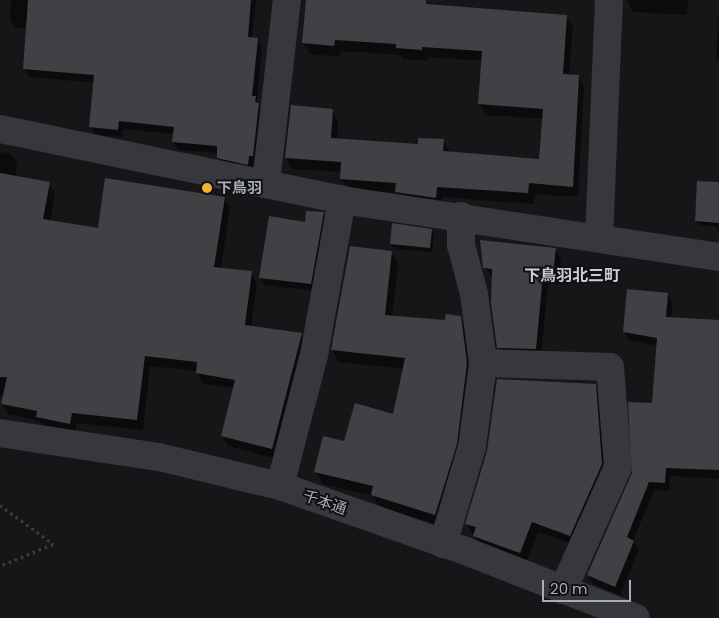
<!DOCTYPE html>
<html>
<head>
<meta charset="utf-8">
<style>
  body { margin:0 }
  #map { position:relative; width:719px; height:618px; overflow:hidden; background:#161618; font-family:Poppins,"Noto Sans JP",sans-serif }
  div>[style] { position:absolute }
  .shadow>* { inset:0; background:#0007 }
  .building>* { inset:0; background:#404145 }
  .path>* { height:3px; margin-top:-1.5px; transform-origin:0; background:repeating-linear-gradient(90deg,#3d3f44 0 2.5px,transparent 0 6.5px) }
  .minor>* { height:28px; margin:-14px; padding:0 14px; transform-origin:14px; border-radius:14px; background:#37383d }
  .dots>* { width:14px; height:14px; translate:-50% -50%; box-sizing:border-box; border:2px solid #111113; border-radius:50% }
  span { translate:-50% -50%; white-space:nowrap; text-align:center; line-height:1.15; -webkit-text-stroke:4px #111113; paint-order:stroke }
  .poi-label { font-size:15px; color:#a8adb8; font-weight:700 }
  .left { translate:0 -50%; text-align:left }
  .street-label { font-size:15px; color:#a8adb8 }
  .neighbourhood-label { font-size:16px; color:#c9ccd4; font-weight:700 }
  .scale { position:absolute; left:542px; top:580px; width:89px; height:22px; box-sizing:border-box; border:2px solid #a8adb8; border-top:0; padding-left:6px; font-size:15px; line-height:18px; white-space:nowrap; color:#a8adb8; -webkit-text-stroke:4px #111113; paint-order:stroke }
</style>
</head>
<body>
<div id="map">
  <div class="shadow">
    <i style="clip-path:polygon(11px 0,256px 0,252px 38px,257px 39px,262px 47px,257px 100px,263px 112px,258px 164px,253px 164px,252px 172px,223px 166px,218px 153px,178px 150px,173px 142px,174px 134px,123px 129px,122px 137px,95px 135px,90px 126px,95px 83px,29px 77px,24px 68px,27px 28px,14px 27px,10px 19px)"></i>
    <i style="clip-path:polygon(307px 0,421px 0,428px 6px,566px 16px,573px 27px,569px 75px,578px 76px,584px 87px,578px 197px,535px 194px,534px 204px,443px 197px,442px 209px,402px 203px,397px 193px,348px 190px,342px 179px,342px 172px,292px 169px,286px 158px,332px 110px,338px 121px,337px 140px,419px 145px,443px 141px,450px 152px,540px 160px,544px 119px,486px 115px,479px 104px,482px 61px,428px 57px,428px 61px,403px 59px,401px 55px,341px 51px,340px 57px,310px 54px,303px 43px)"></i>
    <i style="clip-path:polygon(627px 0,688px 0,687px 15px,633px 12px)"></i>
    <i style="clip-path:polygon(719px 11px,719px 63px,716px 57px)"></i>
    <i style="clip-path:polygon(0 152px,11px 154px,17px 164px,16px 177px,49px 183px,55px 194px,50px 221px,99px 230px,224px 198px,230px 208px,221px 269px,251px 272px,257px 283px,251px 327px,301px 334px,307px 344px,277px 459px,228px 446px,222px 436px,234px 388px,203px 384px,197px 371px,150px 366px,143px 430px,77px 423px,75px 433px,43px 427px,40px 421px,8px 414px,2px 403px,4px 396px,0 396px)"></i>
    <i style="clip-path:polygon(719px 183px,719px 234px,717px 227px,699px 225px,696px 221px)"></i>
    <i style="clip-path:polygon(323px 214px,328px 221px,315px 291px,264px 285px,260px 277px,306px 224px)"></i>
    <i style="clip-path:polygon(432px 231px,434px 235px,432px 252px,394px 249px,391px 244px)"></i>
    <i style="clip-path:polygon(555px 249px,561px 259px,559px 284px,548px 283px,541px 359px,504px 358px,498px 347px,493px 278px,485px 268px)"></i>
    <i style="clip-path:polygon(391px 252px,398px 264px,392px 317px,446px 321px,460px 317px,467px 329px,474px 376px,442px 526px,379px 507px,373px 496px,323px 484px,316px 472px,345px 443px,394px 416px,404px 369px,339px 362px,332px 350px)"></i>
    <i style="clip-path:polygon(668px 294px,673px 303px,671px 318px,719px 322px,719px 479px,670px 476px,669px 491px,654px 490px,633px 541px,639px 550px,620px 595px,593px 584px,588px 575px,634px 473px,654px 405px,658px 346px,629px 340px,624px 332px)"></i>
    <i style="clip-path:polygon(595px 385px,601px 396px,607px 475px,576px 545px,538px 532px,526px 563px,480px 546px,467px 524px,488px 452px)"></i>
  </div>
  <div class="building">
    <i style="clip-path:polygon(28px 0,251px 0,248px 37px,258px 38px,252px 96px,256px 96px,255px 102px,259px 103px,253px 156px,249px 156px,248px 165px,217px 158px,217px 146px,172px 142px,174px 127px,119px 121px,118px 130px,89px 127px,94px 75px,23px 69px)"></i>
    <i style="clip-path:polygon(306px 0,426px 0,426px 4px,567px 15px,563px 74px,579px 75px,573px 187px,529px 183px,528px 193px,437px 187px,436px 198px,395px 192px,396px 183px,340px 179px,341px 162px,285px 158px,291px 105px,333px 109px,331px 138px,418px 144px,418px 138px,444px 139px,443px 151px,539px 159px,543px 109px,478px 104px,482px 51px,422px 47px,422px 50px,396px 48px,396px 44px,335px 40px,334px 46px,302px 43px)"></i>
    <i style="clip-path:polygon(0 173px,50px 182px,43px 219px,98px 228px,105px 178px,225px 197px,214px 267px,252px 271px,245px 325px,302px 333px,272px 449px,221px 436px,235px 380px,196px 373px,197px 362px,145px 356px,137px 420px,72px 413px,70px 424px,36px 417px,37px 411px,1px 404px,7px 377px,0 377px)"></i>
    <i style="clip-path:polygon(697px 181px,719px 182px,719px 223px,695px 221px)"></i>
    <i style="clip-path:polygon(306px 211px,324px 212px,311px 284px,259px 278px,269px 216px,305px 222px)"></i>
    <i style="clip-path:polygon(392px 223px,432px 229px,430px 248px,390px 244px)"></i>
    <i style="clip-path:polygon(480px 240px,556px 248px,553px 274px,543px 274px,536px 349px,497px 348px,491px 303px,492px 269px,483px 268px)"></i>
    <i style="clip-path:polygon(350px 246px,392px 251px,385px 315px,445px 320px,446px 314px,461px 316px,467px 363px,457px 444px,435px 515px,371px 495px,373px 486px,314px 472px,323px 436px,344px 441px,355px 403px,393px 414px,405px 358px,331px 350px)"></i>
    <i style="clip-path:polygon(627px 289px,668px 293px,666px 317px,719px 320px,719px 470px,666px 468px,665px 483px,649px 482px,627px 537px,634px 541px,615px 587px,587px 575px,632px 473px,628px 402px,652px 403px,657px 338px,623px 332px)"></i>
    <i style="clip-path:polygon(497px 379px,596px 384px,602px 464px,570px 536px,532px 522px,520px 553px,473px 536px,476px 527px,465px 524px,487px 451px)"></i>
  </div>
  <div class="path">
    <i style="left:0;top:505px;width:66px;rotate:36.3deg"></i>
    <i style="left:53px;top:544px;width:57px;rotate:157.5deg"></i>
  </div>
  <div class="minor">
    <i style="left:0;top:129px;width:349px;rotate:11.7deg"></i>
    <i style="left:342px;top:200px;width:381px;rotate:8.6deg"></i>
    <i style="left:266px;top:183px;width:184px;rotate:-83.5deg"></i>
    <i style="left:461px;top:216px;width:29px;rotate:90deg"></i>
    <i style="left:461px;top:245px;width:51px;rotate:75.1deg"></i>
    <i style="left:474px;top:294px;width:70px;rotate:82.6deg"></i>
    <i style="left:483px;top:363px;width:127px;rotate:1.8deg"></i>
    <i style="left:610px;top:367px;width:100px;rotate:85.4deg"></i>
    <i style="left:618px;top:467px;width:135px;rotate:114.1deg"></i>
    <i style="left:599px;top:238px;width:238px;rotate:-87.6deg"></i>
    <i style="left:0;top:433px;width:161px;rotate:8.6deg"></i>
    <i style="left:159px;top:457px;width:124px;rotate:13.5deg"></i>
    <i style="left:280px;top:486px;width:199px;rotate:19.3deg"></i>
    <i style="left:468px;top:552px;width:180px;rotate:21.4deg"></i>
    <i style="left:280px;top:486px;width:135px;rotate:-75.5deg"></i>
    <i style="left:314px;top:355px;width:158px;rotate:-79.8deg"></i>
    <i style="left:443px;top:544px;width:101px;rotate:-73.4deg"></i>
    <i style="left:472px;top:447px;width:85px;rotate:-82.5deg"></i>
  </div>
  <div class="dots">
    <i style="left:207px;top:188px;background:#f2b134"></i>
  </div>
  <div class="poi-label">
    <span class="left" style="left:217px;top:188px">下鳥羽</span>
  </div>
  <div class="street-label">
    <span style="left:325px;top:502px;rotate:19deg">千本通</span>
  </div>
  <div class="neighbourhood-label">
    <span style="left:572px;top:276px">下鳥羽北三町</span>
  </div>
  <div class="scale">20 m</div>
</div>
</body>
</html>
